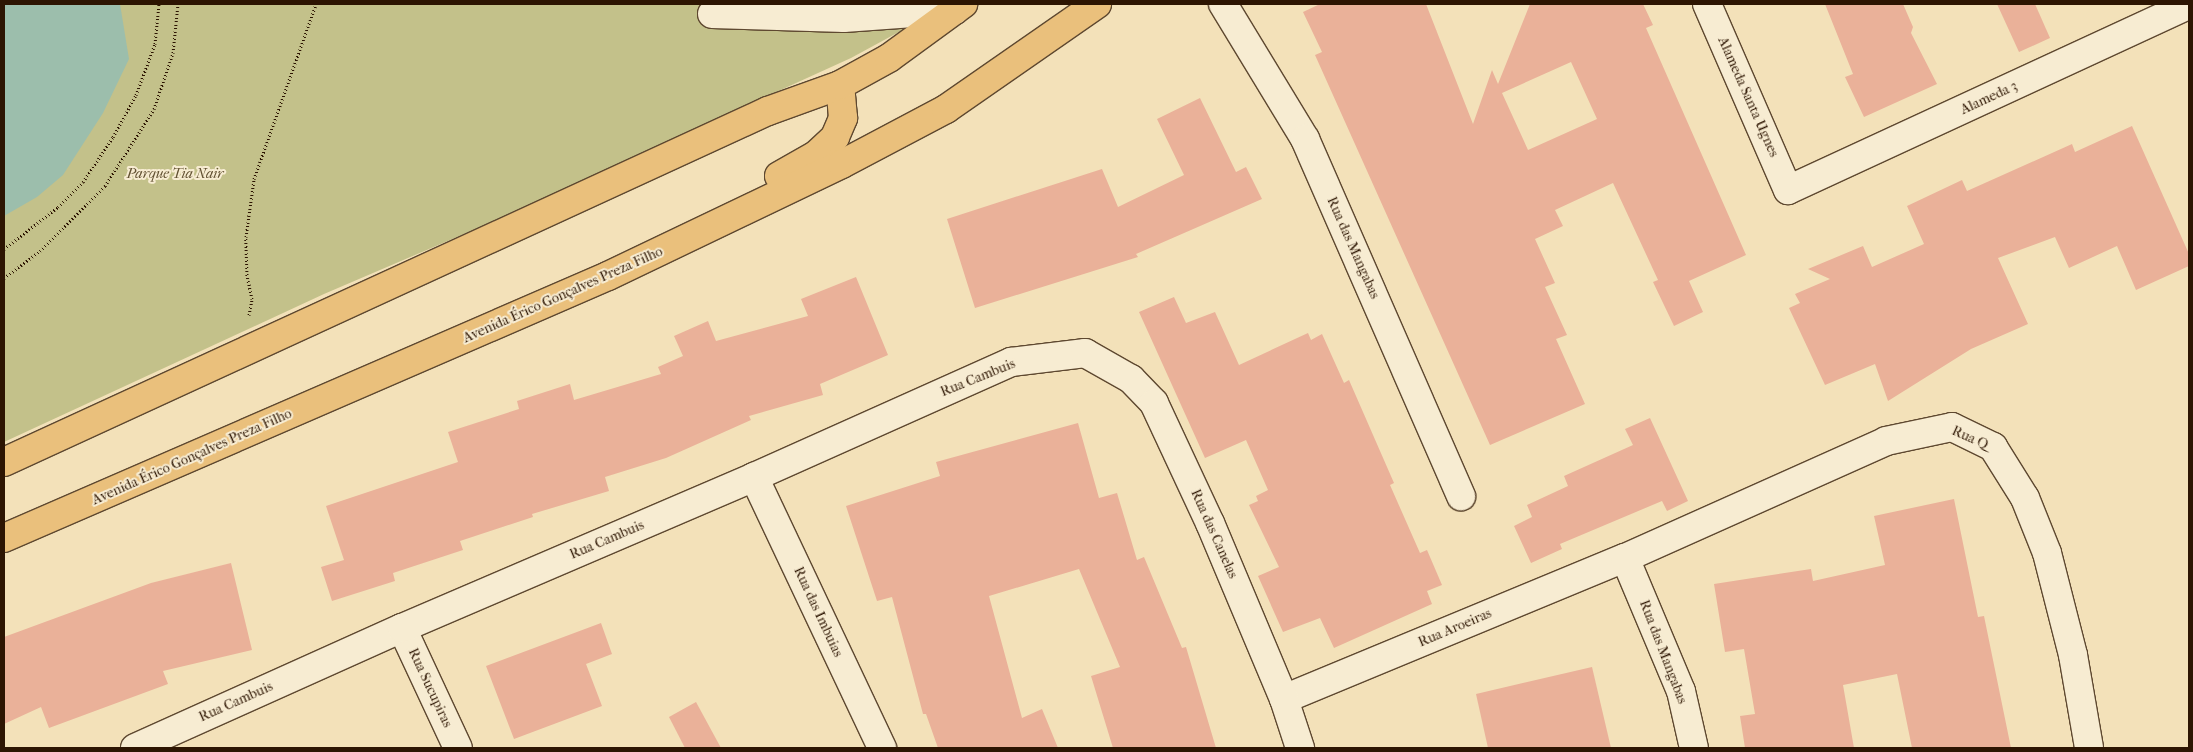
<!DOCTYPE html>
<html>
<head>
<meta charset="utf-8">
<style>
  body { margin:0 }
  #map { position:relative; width:2193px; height:752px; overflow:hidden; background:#f3e1b9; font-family:"IM FELL French Canon",serif }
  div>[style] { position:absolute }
  .green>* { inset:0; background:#c3c18a }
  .water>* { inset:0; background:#9cbeac }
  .building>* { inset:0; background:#eab199 }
  .path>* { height:3px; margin-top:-1.5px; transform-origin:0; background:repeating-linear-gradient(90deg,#2d1502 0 1px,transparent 0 3.5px) }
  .roads { filter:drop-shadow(1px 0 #5e4830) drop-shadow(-1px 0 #5e4830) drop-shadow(0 1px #5e4830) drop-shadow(0 -1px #5e4830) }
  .minor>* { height:28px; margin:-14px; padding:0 14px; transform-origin:14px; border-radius:14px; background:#f7ecd2 }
  .major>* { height:28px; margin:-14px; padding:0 14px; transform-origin:14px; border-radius:14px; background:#eac07c }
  span { translate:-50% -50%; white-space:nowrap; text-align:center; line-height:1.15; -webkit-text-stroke:4px #f7ecd2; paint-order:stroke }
  .street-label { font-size:14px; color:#2d1502 }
  .park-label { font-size:14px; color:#625132; font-style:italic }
  .frame { position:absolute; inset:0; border:5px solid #2d1502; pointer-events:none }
</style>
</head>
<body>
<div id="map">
  <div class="green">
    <i style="clip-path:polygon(4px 4px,940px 4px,908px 27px,851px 58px,478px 228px,324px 294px,4px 442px)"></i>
  </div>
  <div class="water">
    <i style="clip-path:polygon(4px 4px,120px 4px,129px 59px,103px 113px,63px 175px,37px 197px,4px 216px)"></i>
  </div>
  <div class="building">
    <i style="clip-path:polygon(evenodd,1320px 4px,1426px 4px,1473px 124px,1492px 70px,1498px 84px,1530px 4px,1643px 4px,1653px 25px,1646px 28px,1746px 255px,1689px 281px,1703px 312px,1674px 326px,1653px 282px,1658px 280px,1613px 183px,1555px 210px,1563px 226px,1535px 239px,1555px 283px,1545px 287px,1567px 335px,1556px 339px,1585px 404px,1490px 445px,1315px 55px,1322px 52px,1303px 12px,1320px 4px,1571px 62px,1597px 119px,1528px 150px,1502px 93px,1571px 62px)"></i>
    <i style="clip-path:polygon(1825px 4px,1903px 4px,1913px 27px,1911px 33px,1937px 84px,1864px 117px,1845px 77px,1853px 74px)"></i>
    <i style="clip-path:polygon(1997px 4px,2035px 4px,2050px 38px,2019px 52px)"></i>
    <i style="clip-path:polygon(1200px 98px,1236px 172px,1246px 167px,1262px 199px,1136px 254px,1138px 257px,975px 308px,947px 219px,1102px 169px,1118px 207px,1184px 175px,1157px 119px)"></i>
    <i style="clip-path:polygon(2132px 126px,2189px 254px,2189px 266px,2136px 290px,2117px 246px,2069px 268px,2055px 237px,1998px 258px,2028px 324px,1971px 349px,1888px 401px,1875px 364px,1825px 385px,1789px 308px,1800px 303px,1795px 294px,1830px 279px,1808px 269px,1863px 246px,1872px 267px,1924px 244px,1907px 206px,1962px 180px,1967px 191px,2072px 144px,2075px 152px)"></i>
    <i style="clip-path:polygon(856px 277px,888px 355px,820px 384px,823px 395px,749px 416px,751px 420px,666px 458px,605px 477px,609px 491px,532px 514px,533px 517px,460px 541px,463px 550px,393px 573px,395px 581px,332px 601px,321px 567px,344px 560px,326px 506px,458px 462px,448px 432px,519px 409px,517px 401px,570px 384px,574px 400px,661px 374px,658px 367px,683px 356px,674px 336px,708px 321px,716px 341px,808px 316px,801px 299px)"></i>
    <i style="clip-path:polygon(1174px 297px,1186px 323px,1215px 312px,1239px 365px,1308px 333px,1311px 340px,1322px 334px,1344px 383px,1349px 380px,1394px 483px,1390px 485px,1420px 553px,1427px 550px,1442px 585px,1427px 591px,1432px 604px,1334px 648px,1320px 618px,1283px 632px,1258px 576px,1279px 567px,1249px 505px,1258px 501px,1256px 496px,1268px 490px,1246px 440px,1205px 458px,1139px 312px)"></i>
    <i style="clip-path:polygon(1650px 418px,1688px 501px,1667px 511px,1662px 501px,1560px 544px,1562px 549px,1531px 563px,1514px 526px,1532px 517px,1527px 505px,1568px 486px,1564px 476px,1633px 445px,1625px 429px)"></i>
    <i style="clip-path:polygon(1078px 423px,1099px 498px,1117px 493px,1137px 560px,1144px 557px,1182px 648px,1186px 647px,1216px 748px,1113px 748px,1091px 676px,1120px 667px,1079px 569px,989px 596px,1022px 718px,1042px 709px,1058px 748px,938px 748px,926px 714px,923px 714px,892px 597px,877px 601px,846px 506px,940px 476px,936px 462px)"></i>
    <i style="clip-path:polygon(1954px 499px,1978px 617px,1984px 616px,2011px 748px,1912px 748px,1897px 674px,1843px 685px,1854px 748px,1745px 748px,1740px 716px,1755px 714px,1744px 649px,1725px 652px,1714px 584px,1811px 569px,1813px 581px,1885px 565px,1874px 516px)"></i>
    <i style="clip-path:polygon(231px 563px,252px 650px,163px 671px,168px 684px,49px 728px,41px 707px,4px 724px,4px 637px,151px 583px)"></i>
    <i style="clip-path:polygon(601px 623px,612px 654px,586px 664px,602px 706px,514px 739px,486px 666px)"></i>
    <i style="clip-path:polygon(1592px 667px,1611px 748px,1488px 748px,1476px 694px)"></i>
    <i style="clip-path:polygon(696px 702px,721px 748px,685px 748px,669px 717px)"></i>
  </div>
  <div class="path">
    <i style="left:4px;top:249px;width:68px;rotate:-37.9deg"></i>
    <i style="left:58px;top:207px;width:35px;rotate:-45deg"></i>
    <i style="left:83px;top:182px;width:54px;rotate:-56.3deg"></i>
    <i style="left:113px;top:137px;width:48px;rotate:-61.3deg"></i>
    <i style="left:136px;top:95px;width:54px;rotate:-69.6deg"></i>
    <i style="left:155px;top:44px;width:40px;rotate:-84.3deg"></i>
    <i style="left:4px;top:278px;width:45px;rotate:-36.9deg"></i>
    <i style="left:40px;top:251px;width:92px;rotate:-45deg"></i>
    <i style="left:105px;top:186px;width:91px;rotate:-57.5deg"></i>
    <i style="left:154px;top:109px;width:59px;rotate:-71.3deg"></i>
    <i style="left:173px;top:53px;width:49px;rotate:-84.2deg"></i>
    <i style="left:249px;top:315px;width:16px;rotate:-79deg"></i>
    <i style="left:252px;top:299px;width:25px;rotate:-102deg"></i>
    <i style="left:247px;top:275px;width:38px;rotate:-92deg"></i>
    <i style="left:246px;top:237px;width:59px;rotate:-82.1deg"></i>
    <i style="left:254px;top:179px;width:186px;rotate:-70.5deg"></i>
  </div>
  <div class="roads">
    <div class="minor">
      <i style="left:1223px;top:4px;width:158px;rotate:58.7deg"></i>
      <i style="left:1305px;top:139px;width:390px;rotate:66.4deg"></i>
      <i style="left:1707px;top:4px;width:203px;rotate:66.5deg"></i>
      <i style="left:1788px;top:190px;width:442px;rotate:-24.8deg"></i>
      <i style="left:712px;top:14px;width:132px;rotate:1.7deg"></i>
      <i style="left:844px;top:18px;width:111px;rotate:-4.1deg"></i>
      <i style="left:754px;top:477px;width:300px;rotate:64.7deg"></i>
      <i style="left:1625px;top:558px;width:144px;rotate:67.2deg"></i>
      <i style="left:1681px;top:691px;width:58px;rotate:77.2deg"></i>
      <i style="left:402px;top:628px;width:132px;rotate:65deg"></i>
      <i style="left:1284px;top:699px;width:369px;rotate:-22.5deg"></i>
      <i style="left:1625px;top:558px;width:286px;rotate:-24.1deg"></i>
      <i style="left:1886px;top:441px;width:67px;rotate:-12deg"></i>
      <i style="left:1952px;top:427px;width:46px;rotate:26deg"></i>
      <i style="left:1993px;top:447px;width:60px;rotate:57.9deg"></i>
      <i style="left:2025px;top:498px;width:59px;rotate:68.2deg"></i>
      <i style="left:2047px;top:553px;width:105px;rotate:75.7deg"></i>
      <i style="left:2073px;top:655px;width:94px;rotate:80.2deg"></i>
      <i style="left:135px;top:748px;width:293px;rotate:-24.2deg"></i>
      <i style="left:402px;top:628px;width:383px;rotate:-23.2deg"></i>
      <i style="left:754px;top:477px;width:282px;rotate:-24.1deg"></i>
      <i style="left:1011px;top:362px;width:75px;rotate:-6.9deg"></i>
      <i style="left:1085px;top:353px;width:53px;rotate:29.5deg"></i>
      <i style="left:1131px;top:379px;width:33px;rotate:46deg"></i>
      <i style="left:1154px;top:403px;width:132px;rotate:65deg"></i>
      <i style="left:1210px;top:523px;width:191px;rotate:67.2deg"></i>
      <i style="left:1284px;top:699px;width:52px;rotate:71.9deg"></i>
    </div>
    <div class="major">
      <i style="left:779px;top:176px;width:43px;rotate:-29.6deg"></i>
      <i style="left:816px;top:155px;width:26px;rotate:-43deg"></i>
      <i style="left:835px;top:137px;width:21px;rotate:-67deg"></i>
      <i style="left:843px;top:118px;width:33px;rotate:-95deg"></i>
      <i style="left:4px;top:462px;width:841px;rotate:-24.68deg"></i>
      <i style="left:768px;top:111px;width:77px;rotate:-19.9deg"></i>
      <i style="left:840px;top:85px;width:56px;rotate:-28.9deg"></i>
      <i style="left:889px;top:58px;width:92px;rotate:-36.1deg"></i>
      <i style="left:4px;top:538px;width:658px;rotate:-23.45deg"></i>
      <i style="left:608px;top:276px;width:259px;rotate:-25.6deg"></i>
      <i style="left:842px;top:164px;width:118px;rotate:-27.9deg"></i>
      <i style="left:946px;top:109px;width:184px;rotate:-34.8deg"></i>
    </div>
  </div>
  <div class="street-label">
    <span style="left:1748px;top:97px;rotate:66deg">Alameda Santa Ugnes</span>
    <span style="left:1989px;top:98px;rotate:-25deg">Alameda 3</span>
    <span style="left:1353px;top:248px;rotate:66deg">Rua das Mangabas</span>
    <span style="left:563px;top:295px;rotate:-24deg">Avenida Érico Gonçalves Preza Filho</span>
    <span style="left:978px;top:378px;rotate:-22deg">Rua Cambuis</span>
    <span style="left:1970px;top:438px;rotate:24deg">Rua Q</span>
    <span style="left:192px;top:457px;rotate:-24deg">Avenida Érico Gonçalves Preza Filho</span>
    <span style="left:1214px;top:534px;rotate:66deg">Rua das Canelas</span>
    <span style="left:607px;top:540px;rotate:-23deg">Rua Cambuis</span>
    <span style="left:818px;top:612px;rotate:65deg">Rua das Imbuias</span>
    <span style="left:1455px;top:628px;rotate:-23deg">Rua Aroeiras</span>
    <span style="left:1663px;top:652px;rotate:69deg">Rua das Mangabas</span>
    <span style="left:430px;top:688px;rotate:65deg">Rua Sucupiras</span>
    <span style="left:236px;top:702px;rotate:-24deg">Rua Cambuis</span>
  </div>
  <div class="park-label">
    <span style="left:175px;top:174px">Parque Tia Nair</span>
  </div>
  <div class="frame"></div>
</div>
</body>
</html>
